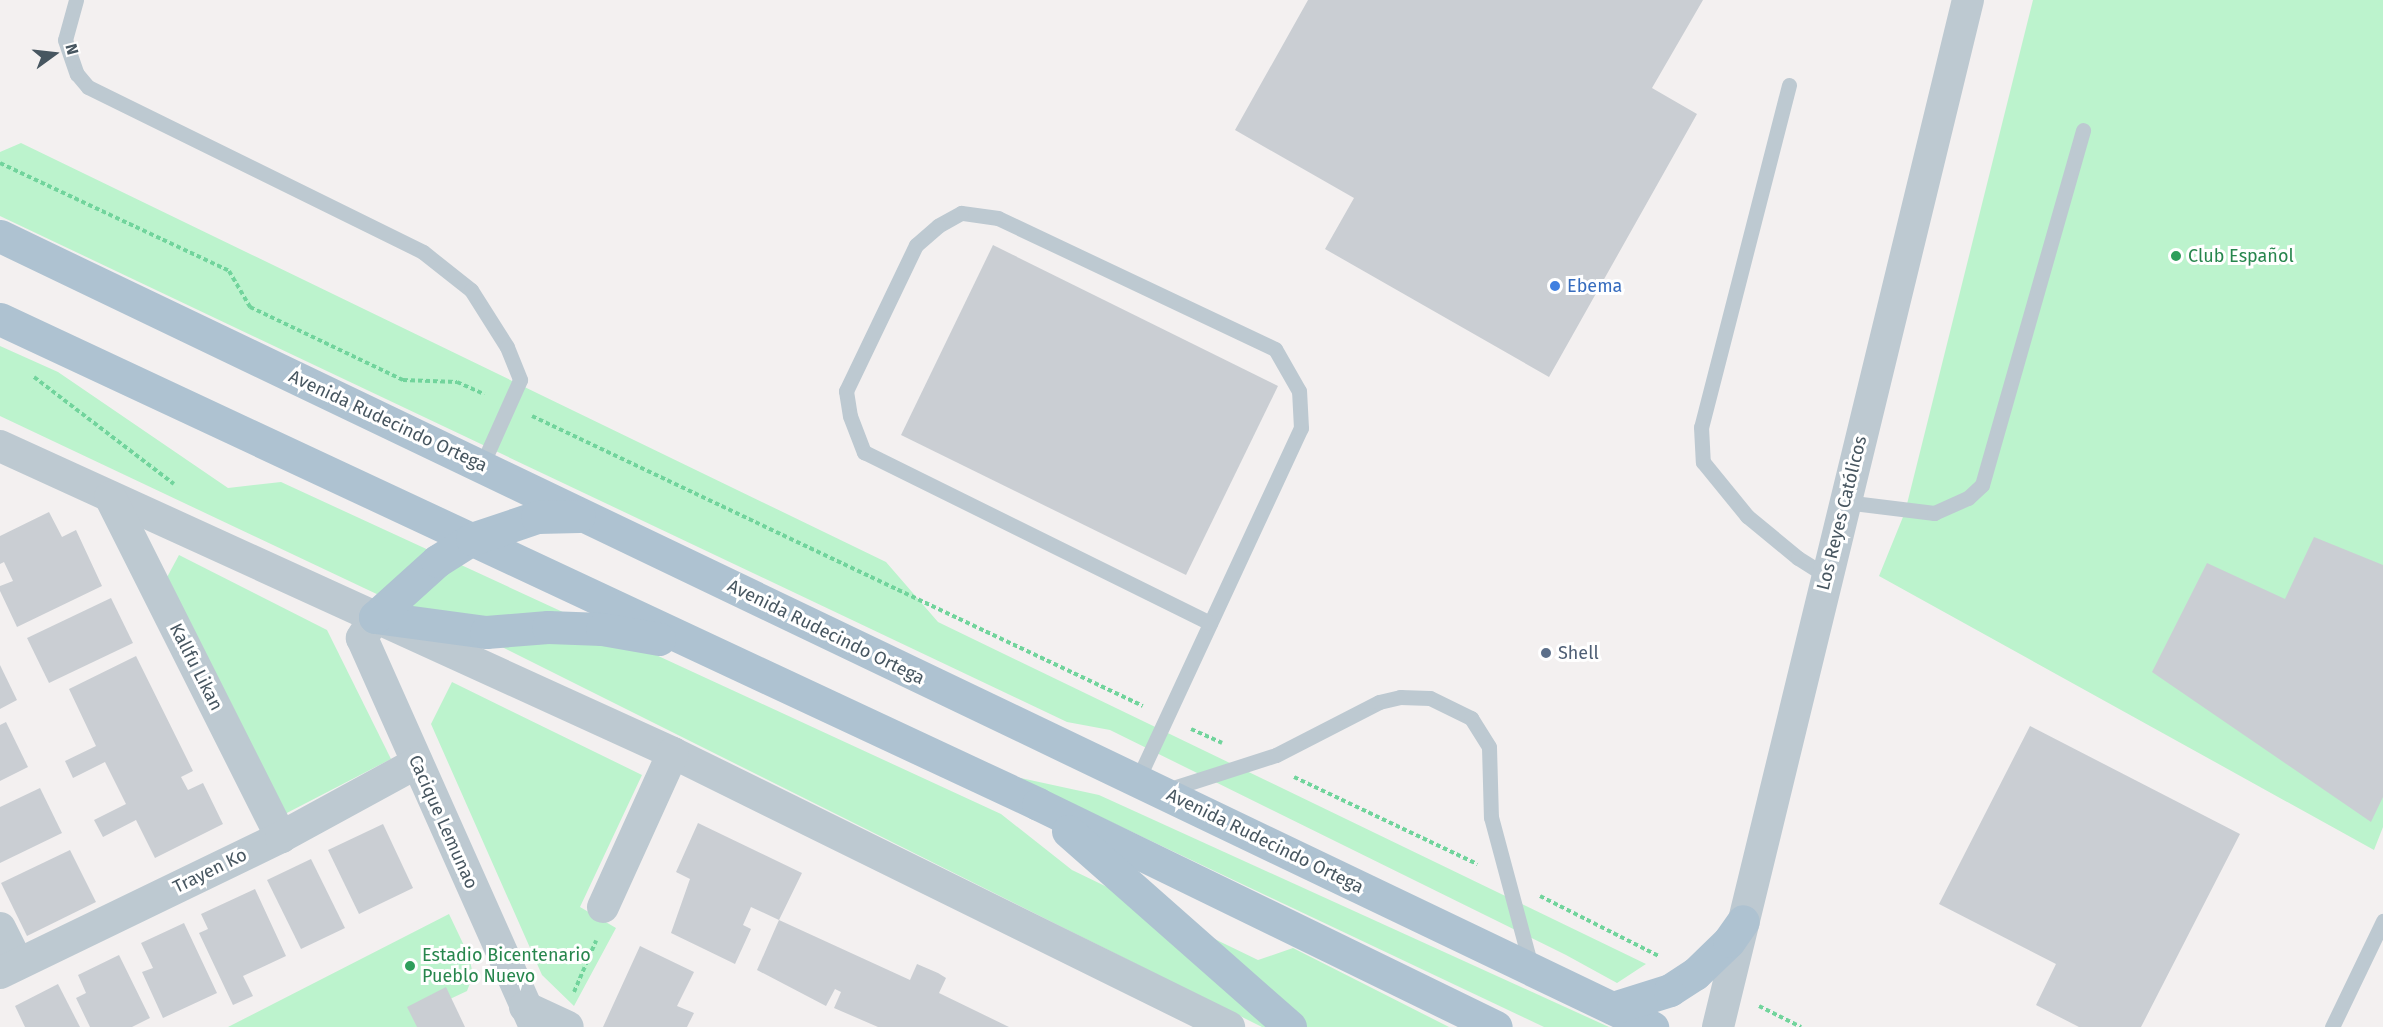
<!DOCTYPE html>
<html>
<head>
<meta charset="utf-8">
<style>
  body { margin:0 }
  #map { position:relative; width:2383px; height:1027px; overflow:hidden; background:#f3f0f0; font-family:"Fira Sans",sans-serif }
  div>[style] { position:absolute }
  .green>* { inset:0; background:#bcf3cd }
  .building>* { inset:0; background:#caced3 }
  .path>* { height:4px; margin-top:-2px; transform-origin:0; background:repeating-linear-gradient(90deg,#71d49c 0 4.5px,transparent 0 7.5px) }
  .lane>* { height:15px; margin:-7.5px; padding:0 7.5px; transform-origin:7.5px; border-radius:7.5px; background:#bdc9d1 }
  .street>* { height:32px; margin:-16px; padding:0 16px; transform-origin:16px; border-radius:16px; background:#bdc9d1 }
  .primary>* { height:33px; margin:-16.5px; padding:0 16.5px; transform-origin:16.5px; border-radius:16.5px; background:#aec2d1 }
  .dots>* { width:16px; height:16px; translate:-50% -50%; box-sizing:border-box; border:3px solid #fff; border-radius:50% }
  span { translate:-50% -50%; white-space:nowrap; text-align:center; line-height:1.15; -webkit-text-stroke:6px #fff; paint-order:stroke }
  .leisure-label { font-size:18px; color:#27864d }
  .left { translate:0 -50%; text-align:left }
  .shop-label { font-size:18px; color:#366cbe }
  .street-label { font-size:18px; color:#475660 }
  .service-label { font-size:18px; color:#4e5e75 }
  .north { position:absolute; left:24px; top:24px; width:60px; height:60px; -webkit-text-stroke:4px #fff; paint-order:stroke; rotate:75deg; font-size:16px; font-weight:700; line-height:24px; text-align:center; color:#475660 }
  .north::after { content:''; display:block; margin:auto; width:21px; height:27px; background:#475660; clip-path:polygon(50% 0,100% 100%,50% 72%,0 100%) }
</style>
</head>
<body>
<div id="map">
  <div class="green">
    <i style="clip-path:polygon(2033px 0,2383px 0,2383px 827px,2374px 850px,1879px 576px,1905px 512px)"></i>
    <i style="clip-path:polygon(21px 143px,886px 562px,938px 622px,1646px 964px,1617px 983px,1566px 955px,1110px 730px,1067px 722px,0 216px,0 152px)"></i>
    <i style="clip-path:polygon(0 346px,58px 372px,228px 488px,281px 482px,1001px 814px,1072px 870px,1258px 960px,1293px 948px,1449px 1027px,1262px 1027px,470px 631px,383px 597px,0 416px)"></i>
    <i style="clip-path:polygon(179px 555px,327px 630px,391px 759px,283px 815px,165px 581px)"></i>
    <i style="clip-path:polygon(452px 682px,642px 775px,580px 907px,616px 928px,574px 1006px,542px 975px,431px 724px)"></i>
    <i style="clip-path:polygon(1016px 777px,1099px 795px,1609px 1027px,1544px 1027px)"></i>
    <i style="clip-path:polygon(449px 914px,469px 956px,473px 975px,467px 991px,450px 999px,464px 1027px,228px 1027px)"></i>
  </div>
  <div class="building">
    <i style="clip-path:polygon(1308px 0,1703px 0,1652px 88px,1697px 114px,1549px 377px,1325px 249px,1354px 198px,1235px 130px)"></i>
    <i style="clip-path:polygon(993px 245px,1278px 386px,1186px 575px,901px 435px)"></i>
    <i style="clip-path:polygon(49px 512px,62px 537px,76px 530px,102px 586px,17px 627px,0 591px,0 586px,13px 581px,4px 562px,0 564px,0 536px)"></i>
    <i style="clip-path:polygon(2314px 537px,2383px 565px,2383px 797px,2371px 822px,2152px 672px,2207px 563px,2285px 599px)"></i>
    <i style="clip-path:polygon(111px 598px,133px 643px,49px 683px,27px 638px)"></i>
    <i style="clip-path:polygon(136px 656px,193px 771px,181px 777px,188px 790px,203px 783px,223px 824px,155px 858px,136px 820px,103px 837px,94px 820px,126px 804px,105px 762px,73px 778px,65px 761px,96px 746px,69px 689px)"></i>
    <i style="clip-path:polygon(0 665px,17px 700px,0 709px)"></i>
    <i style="clip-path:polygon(6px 722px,28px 767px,0 781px,0 725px)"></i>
    <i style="clip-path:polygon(2030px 726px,2240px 834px,2141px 1027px,2079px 1027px,2036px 1005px,2056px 964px,1939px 904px)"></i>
    <i style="clip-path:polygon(40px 788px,62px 833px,0 863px,0 807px)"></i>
    <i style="clip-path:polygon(698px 823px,802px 873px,779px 920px,751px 907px,743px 925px,751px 929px,735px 964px,671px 933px,690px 879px,676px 872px)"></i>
    <i style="clip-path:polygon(383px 824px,413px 888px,359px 914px,328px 850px)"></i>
    <i style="clip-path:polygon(70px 850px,96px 902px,27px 936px,1px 883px)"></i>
    <i style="clip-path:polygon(311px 859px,345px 928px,301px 949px,267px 880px)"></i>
    <i style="clip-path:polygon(255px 889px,286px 956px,243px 976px,253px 996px,233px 1005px,199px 933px,208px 929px,201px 914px)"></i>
    <i style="clip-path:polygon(779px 920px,910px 980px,917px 964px,938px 973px,946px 978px,939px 993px,1009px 1027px,878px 1027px,834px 1008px,841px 992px,835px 989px,826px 1006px,757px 970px)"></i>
    <i style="clip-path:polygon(184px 923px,217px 993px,163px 1018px,142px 972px,153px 968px,141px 943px)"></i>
    <i style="clip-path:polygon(640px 946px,694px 972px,677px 1006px,694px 1013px,687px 1027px,603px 1027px)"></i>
    <i style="clip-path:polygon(119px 955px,150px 1018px,132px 1027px,90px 1027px,76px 998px,86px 993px,78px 975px)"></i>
    <i style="clip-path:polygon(58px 984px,80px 1027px,25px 1027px,15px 1006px)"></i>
    <i style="clip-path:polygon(446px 987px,465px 1027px,417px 1027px,407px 1007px)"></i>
  </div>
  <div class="path">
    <i style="left:0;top:163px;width:253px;rotate:25.2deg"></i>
    <i style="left:229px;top:271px;width:42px;rotate:59.7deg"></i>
    <i style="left:250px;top:307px;width:170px;rotate:25.5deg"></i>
    <i style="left:403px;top:380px;width:54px;rotate:2.1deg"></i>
    <i style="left:457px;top:382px;width:30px;rotate:24deg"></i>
    <i style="left:34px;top:377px;width:176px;rotate:37.4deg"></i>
    <i style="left:532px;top:416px;width:676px;rotate:25.39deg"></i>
    <i style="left:1191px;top:729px;width:34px;rotate:24deg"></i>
    <i style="left:1294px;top:777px;width:203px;rotate:25.4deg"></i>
    <i style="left:1540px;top:896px;width:133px;rotate:26.8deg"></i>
    <i style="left:574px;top:992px;width:56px;rotate:-66.7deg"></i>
    <i style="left:1759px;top:1006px;width:47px;rotate:26.6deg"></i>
  </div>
  <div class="lane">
    <i style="left:76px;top:0;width:41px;rotate:105.4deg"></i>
    <i style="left:65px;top:40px;width:36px;rotate:71deg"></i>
    <i style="left:77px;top:74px;width:17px;rotate:50deg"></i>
    <i style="left:88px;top:87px;width:373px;rotate:26.2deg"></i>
    <i style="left:423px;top:252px;width:61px;rotate:38.4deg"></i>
    <i style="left:471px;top:290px;width:67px;rotate:57.7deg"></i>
    <i style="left:507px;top:347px;width:35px;rotate:68deg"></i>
    <i style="left:520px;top:380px;width:93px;rotate:114.1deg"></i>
    <i style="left:1789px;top:85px;width:353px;rotate:104.4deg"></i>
    <i style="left:1701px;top:427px;width:35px;rotate:87deg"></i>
    <i style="left:1703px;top:462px;width:70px;rotate:50.8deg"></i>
    <i style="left:1747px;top:516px;width:66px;rotate:39.5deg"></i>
    <i style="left:1798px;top:558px;width:34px;rotate:32deg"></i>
    <i style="left:1845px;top:502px;width:90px;rotate:7deg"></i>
    <i style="left:1934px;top:513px;width:37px;rotate:-24deg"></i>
    <i style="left:1968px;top:498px;width:19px;rotate:-43deg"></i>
    <i style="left:1982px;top:485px;width:369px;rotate:-74.1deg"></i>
    <i style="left:1137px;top:781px;width:389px;rotate:-65.1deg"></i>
    <i style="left:1301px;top:428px;width:37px;rotate:-93deg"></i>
    <i style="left:1299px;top:391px;width:48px;rotate:-119.7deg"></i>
    <i style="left:1275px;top:349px;width:306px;rotate:-154.7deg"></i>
    <i style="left:998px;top:218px;width:37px;rotate:-172deg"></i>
    <i style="left:961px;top:213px;width:26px;rotate:151deg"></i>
    <i style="left:938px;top:226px;width:29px;rotate:139deg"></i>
    <i style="left:916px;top:245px;width:162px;rotate:115.6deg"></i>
    <i style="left:846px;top:391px;width:25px;rotate:81deg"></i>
    <i style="left:850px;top:416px;width:39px;rotate:69deg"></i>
    <i style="left:864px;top:452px;width:386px;rotate:26.3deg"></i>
    <i style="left:1167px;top:790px;width:114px;rotate:-17.8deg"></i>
    <i style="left:1276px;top:755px;width:116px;rotate:-27.2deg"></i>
    <i style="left:1379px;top:702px;width:22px;rotate:-13deg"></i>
    <i style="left:1400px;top:697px;width:30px;rotate:2deg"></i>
    <i style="left:1430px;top:698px;width:46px;rotate:26deg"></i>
    <i style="left:1471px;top:718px;width:34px;rotate:58deg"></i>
    <i style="left:1489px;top:747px;width:70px;rotate:88.4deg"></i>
    <i style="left:1491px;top:817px;width:154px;rotate:75deg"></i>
    <i style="left:2332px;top:1027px;width:118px;rotate:-64.3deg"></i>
  </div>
  <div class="street">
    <i style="left:0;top:446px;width:740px;rotate:24.52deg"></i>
    <i style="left:673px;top:753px;width:620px;rotate:26.23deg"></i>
    <i style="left:110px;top:497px;width:381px;rotate:63.3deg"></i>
    <i style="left:375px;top:617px;width:25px;rotate:122deg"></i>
    <i style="left:362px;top:638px;width:426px;rotate:66deg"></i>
    <i style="left:603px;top:907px;width:169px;rotate:-65.6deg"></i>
    <i style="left:0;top:928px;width:40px;rotate:63.4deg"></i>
    <i style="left:0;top:973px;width:312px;rotate:-25.8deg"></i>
    <i style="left:281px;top:837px;width:155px;rotate:-28.6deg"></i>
    <i style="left:525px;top:1007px;width:47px;rotate:24.9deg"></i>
    <i style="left:1718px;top:1027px;width:1057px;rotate:-76.32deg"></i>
  </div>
  <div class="primary">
    <i style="left:0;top:236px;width:1832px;rotate:25.59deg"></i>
    <i style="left:0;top:319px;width:1146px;rotate:25.04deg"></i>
    <i style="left:1038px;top:804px;width:509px;rotate:25.96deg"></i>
    <i style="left:375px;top:617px;width:112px;rotate:7.7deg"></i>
    <i style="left:486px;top:632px;width:62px;rotate:-4.6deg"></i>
    <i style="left:548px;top:627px;width:54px;rotate:2.1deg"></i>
    <i style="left:602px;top:629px;width:58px;rotate:10deg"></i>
    <i style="left:375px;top:617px;width:84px;rotate:-42.1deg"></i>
    <i style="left:437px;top:561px;width:41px;rotate:-32.2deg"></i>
    <i style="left:472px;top:539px;width:69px;rotate:-18.7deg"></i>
    <i style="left:537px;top:517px;width:42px;rotate:-1.4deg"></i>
    <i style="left:1068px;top:831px;width:296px;rotate:41.4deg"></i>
    <i style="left:1613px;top:1008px;width:60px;rotate:-17.5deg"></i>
    <i style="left:1670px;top:990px;width:30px;rotate:-33deg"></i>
    <i style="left:1695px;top:974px;width:47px;rotate:-44.1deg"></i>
    <i style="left:1729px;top:941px;width:24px;rotate:-55deg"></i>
  </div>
  <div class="dots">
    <i style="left:2176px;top:256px;background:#2e9e5b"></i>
    <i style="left:1555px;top:286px;background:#3f7fe0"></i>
    <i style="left:1546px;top:653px;background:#5c6f8a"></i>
    <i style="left:410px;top:966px;background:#2e9e5b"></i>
  </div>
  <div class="leisure-label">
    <span class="left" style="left:2188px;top:256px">Club Español</span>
    <span class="left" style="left:422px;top:966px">Estadio Bicentenario<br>Pueblo Nuevo</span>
  </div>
  <div class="shop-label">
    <span class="left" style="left:1567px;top:286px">Ebema</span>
  </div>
  <div class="street-label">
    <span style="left:388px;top:421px;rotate:25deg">Avenida Rudecindo Ortega</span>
    <span style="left:1842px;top:513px;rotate:-76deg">Los Reyes Católicos</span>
    <span style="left:826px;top:632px;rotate:26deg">Avenida Rudecindo Ortega</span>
    <span style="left:196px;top:667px;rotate:63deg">Kallfu Likan</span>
    <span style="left:443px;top:822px;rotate:66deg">Cacique Lemunao</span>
    <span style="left:1265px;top:841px;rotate:26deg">Avenida Rudecindo Ortega</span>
    <span style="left:210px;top:871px;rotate:-26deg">Trayen Ko</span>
  </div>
  <div class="service-label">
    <span class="left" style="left:1558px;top:653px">Shell</span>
  </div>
  <div class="north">N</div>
</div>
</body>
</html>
